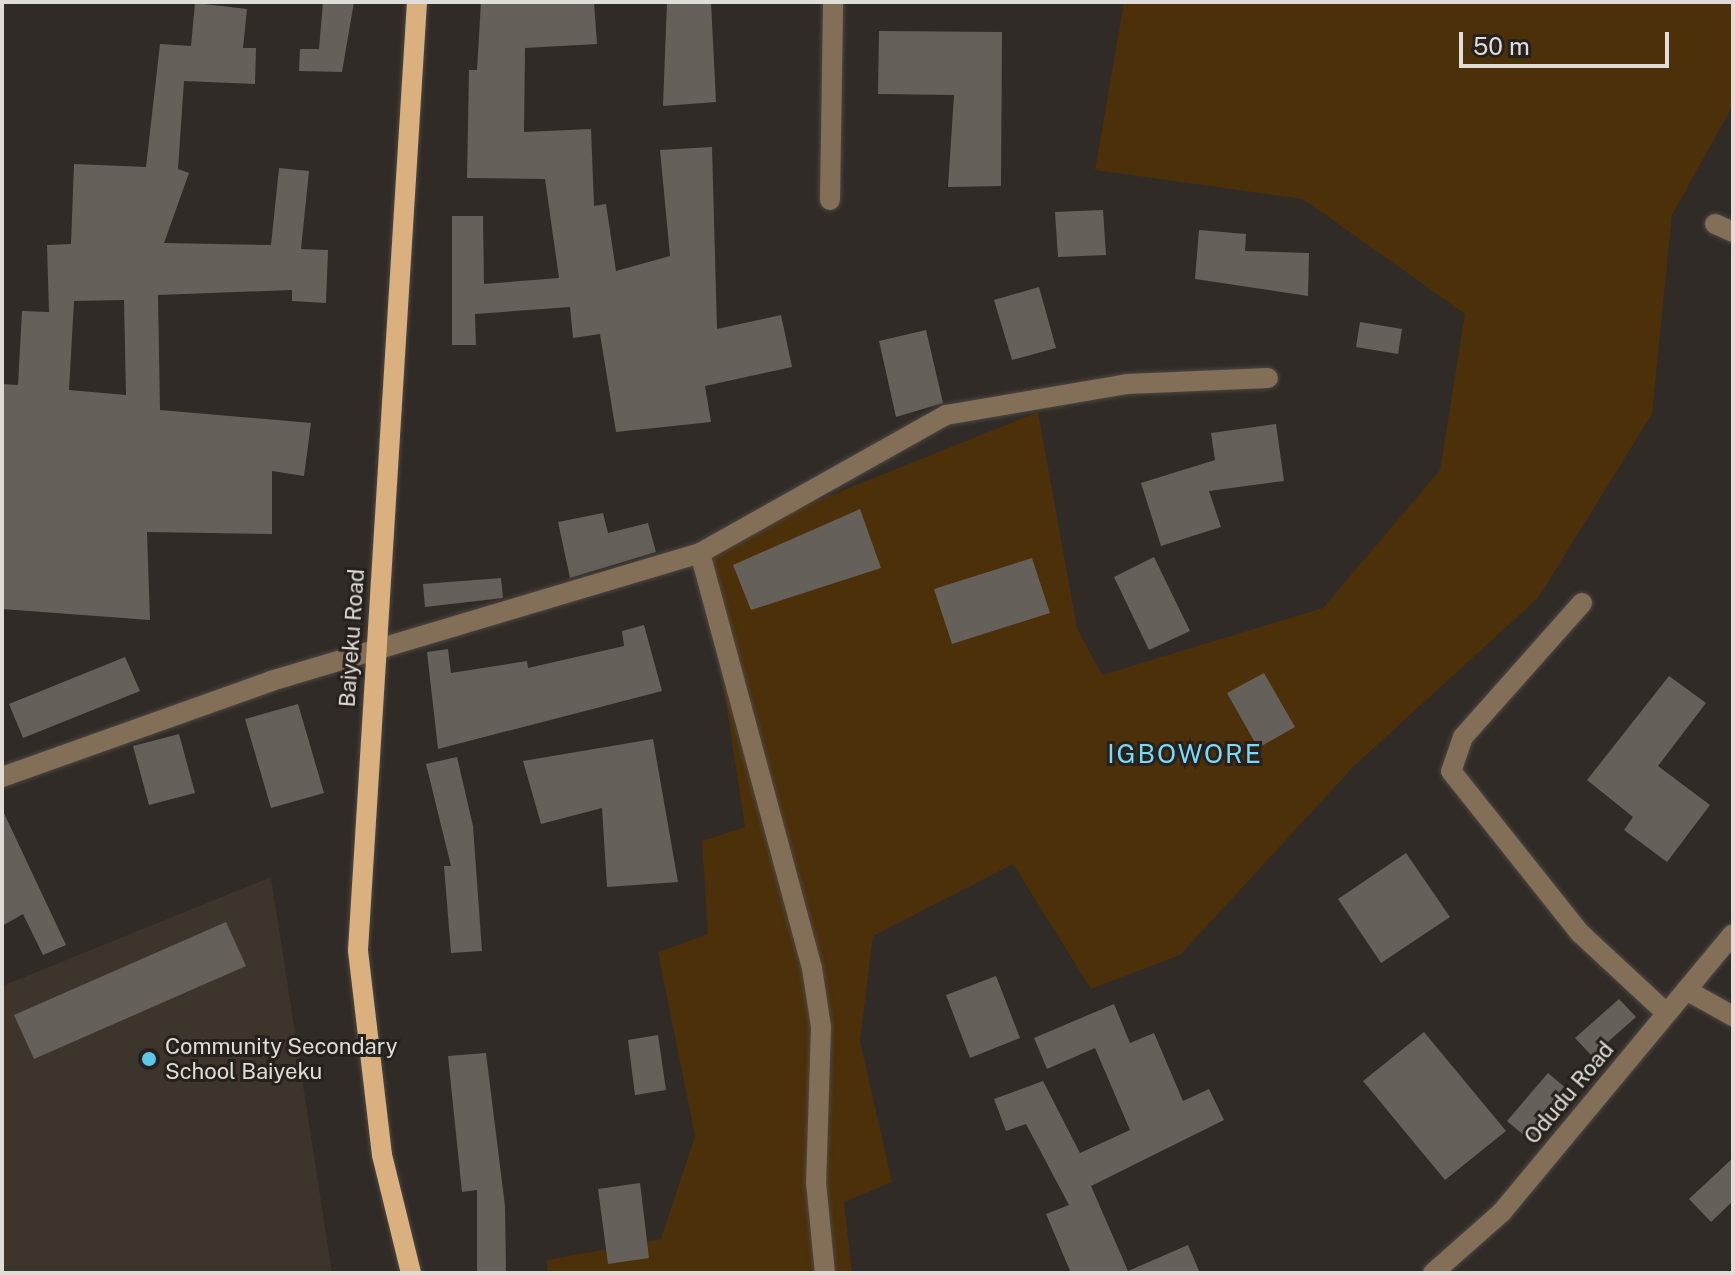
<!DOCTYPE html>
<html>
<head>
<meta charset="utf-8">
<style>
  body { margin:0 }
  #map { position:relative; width:1735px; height:1275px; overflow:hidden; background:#302b26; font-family:"Public Sans",sans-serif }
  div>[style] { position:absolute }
  .built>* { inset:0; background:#3d342b }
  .green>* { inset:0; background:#4b3009 }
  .building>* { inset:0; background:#65605a }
  .roads { filter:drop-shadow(0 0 2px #4c4743) drop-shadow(0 0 2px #4c4743) }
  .minor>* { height:20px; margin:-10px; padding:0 10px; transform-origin:10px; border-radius:10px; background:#836e57 }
  .major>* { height:20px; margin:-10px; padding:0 10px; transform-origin:10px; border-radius:10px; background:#dab07f }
  .dots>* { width:22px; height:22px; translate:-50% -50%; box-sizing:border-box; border:4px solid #26211c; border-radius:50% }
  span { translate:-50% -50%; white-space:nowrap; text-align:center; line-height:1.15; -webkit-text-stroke:6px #26211c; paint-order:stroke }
  .street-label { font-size:22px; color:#e0ddd9 }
  .poi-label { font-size:22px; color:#e0ddd9 }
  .left { translate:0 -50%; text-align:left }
  .quarter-label { font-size:26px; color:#7ad9f8; letter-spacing:2px }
  .frame { position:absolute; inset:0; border:4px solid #e0ddd9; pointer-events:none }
  .scale { position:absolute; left:1459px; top:32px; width:210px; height:36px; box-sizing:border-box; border:4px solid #e0ddd9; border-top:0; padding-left:10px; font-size:24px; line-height:28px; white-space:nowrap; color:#e0ddd9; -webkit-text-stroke:6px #26211c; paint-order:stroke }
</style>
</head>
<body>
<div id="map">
  <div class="built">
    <i style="clip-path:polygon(271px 877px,332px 1273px,2px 1273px,2px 986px)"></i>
  </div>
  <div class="green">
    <i style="clip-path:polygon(1124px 2px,1733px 2px,1733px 105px,1672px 215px,1652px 414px,1538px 598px,1355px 765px,1180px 955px,1091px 989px,1013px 864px,873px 936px,860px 1041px,892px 1182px,844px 1202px,852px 1273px,547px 1273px,547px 1260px,661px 1239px,695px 1136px,658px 952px,708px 934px,702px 841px,745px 827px,702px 547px,1038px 412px,1077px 628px,1102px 675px,1323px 608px,1440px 470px,1465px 314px,1303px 199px,1095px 170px)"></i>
  </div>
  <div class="building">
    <i style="clip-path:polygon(323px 2px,354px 2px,342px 72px,299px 71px,300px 49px,319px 49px)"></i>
    <i style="clip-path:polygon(481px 2px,594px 2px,597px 44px,525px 48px,524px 132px,591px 129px,594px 206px,606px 204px,616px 271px,670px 256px,660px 150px,712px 147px,717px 329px,781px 315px,792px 367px,705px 386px,711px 422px,616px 432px,600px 334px,573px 338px,570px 307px,475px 314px,476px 345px,452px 345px,452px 216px,483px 216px,484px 284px,559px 278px,545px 179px,467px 178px,469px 70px,477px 70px)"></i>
    <i style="clip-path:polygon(667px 2px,711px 2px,716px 102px,663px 106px)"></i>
    <i style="clip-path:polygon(evenodd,195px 3px,247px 9px,243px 48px,256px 48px,255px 84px,184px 81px,178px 169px,189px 173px,164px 243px,271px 245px,279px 168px,309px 171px,301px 249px,328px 250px,326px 303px,292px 301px,292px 290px,158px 295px,160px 410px,311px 423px,304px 476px,272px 471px,272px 534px,147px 532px,150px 620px,2px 609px,2px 384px,18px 385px,22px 311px,49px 312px,47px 245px,71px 244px,74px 164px,146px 167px,160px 44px,191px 46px,195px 3px,124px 300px,126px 395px,69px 390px,74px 301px,124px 300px)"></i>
    <i style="clip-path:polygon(879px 31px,1002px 32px,1001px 186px,948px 187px,954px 95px,878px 94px)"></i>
    <i style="clip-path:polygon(1103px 210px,1106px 255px,1058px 257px,1055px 212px)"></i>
    <i style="clip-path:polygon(1199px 230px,1246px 234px,1245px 251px,1309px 253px,1308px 296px,1195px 279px)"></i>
    <i style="clip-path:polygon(1039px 287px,1056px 348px,1012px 360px,994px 300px)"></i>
    <i style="clip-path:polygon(1360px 322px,1402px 329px,1398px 354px,1356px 347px)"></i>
    <i style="clip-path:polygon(926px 330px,943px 403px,896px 417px,879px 341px)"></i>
    <i style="clip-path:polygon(1276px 424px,1284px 481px,1209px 491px,1221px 527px,1161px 546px,1141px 483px,1215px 460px,1211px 433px)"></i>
    <i style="clip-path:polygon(860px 509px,881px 568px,751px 610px,733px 565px)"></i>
    <i style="clip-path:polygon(603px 513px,608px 533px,648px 523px,656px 552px,570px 578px,558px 522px)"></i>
    <i style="clip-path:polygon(1154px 557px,1190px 631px,1149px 650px,1114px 577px)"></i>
    <i style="clip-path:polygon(1032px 558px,1050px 613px,952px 644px,934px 589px)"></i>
    <i style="clip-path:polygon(501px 578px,503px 598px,425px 607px,423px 584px)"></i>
    <i style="clip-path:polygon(644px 625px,662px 691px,438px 749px,427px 652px,448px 649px,451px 673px,527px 661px,528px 668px,624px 646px,622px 631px)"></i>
    <i style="clip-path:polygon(125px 657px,140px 691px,23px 738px,9px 704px)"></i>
    <i style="clip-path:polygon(1264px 673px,1295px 727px,1258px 748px,1227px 693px)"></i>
    <i style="clip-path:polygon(1669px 676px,1706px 703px,1658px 766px,1710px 805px,1667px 862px,1624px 830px,1633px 817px,1587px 780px)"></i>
    <i style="clip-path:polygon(298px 704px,324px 793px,271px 808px,245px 719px)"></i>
    <i style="clip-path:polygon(179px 734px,195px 793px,149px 805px,133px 746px)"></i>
    <i style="clip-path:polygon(653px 739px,678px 882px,607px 887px,602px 808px,541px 824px,523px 761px)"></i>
    <i style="clip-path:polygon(457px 757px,473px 826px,482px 951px,451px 953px,444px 866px,451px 866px,426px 764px)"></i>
    <i style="clip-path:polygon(2px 809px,66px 945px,43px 955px,23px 914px,2px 926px)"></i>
    <i style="clip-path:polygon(1406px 853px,1450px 917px,1381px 963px,1338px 899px)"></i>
    <i style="clip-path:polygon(226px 922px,246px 966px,34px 1059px,14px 1015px)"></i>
    <i style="clip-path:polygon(996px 976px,1020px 1038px,970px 1058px,946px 995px)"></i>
    <i style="clip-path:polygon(1619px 999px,1636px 1017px,1592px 1056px,1575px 1038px)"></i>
    <i style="clip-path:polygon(1114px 1004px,1130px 1043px,1154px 1033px,1183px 1101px,1209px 1089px,1224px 1120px,1091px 1186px,1128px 1271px,1188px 1245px,1200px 1273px,1071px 1273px,1046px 1214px,1069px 1205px,1026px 1124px,1006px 1131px,994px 1099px,1043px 1081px,1080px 1153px,1130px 1130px,1095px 1048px,1047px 1069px,1034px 1038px)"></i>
    <i style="clip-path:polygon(1424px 1032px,1506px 1131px,1445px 1180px,1363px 1081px)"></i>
    <i style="clip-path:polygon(658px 1035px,666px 1090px,635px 1095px,628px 1040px)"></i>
    <i style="clip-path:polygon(486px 1053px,505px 1206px,506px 1273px,477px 1273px,477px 1190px,462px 1192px,448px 1056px)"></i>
    <i style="clip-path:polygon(1548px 1073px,1574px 1095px,1533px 1143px,1507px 1121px)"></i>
    <i style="clip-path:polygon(1733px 1158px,1733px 1201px,1711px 1222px,1689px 1199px)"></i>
    <i style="clip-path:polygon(640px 1183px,649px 1258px,608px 1264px,598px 1189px)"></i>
  </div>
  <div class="roads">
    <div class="minor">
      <i style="left:830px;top:200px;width:198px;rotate:-89.1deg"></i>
      <i style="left:1715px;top:224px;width:20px;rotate:24deg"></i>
      <i style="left:700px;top:553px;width:430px;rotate:74.9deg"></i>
      <i style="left:812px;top:968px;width:60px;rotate:81.3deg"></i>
      <i style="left:821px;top:1027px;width:155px;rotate:91.8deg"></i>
      <i style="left:816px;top:1182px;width:91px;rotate:84.4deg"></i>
      <i style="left:1582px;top:603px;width:179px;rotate:131.6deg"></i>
      <i style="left:1463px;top:737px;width:36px;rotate:109deg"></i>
      <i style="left:1451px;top:771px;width:207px;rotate:51.5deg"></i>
      <i style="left:1580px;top:933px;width:117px;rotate:42.9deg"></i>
      <i style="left:2px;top:777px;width:286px;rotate:-19.6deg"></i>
      <i style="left:271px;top:681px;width:448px;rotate:-16.6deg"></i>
      <i style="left:700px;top:553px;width:282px;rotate:-29.3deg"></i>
      <i style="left:946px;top:415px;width:184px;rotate:-9.7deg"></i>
      <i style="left:1127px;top:384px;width:141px;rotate:-2.4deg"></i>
      <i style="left:1686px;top:990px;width:54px;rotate:29deg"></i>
      <i style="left:1433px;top:1273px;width:92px;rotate:-41.5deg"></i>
      <i style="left:1502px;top:1212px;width:361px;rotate:-50.3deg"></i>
    </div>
    <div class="major">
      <i style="left:411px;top:1273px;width:122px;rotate:-103.8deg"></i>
      <i style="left:382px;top:1155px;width:206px;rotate:-96.7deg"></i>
      <i style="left:358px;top:950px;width:950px;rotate:-86.44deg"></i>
    </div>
  </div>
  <div class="dots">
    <i style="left:149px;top:1059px;background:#5cc7e8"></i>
  </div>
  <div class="street-label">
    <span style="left:352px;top:638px;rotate:-86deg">Baiyeku Road</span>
    <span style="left:1569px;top:1093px;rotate:-50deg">Odudu Road</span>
  </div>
  <div class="poi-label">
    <span class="left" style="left:165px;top:1059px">Community Secondary<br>School Baiyeku</span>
  </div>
  <div class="quarter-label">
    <span style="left:1185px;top:754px">IGBOWORE</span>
  </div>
  <div class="frame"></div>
  <div class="scale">50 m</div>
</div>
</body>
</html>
